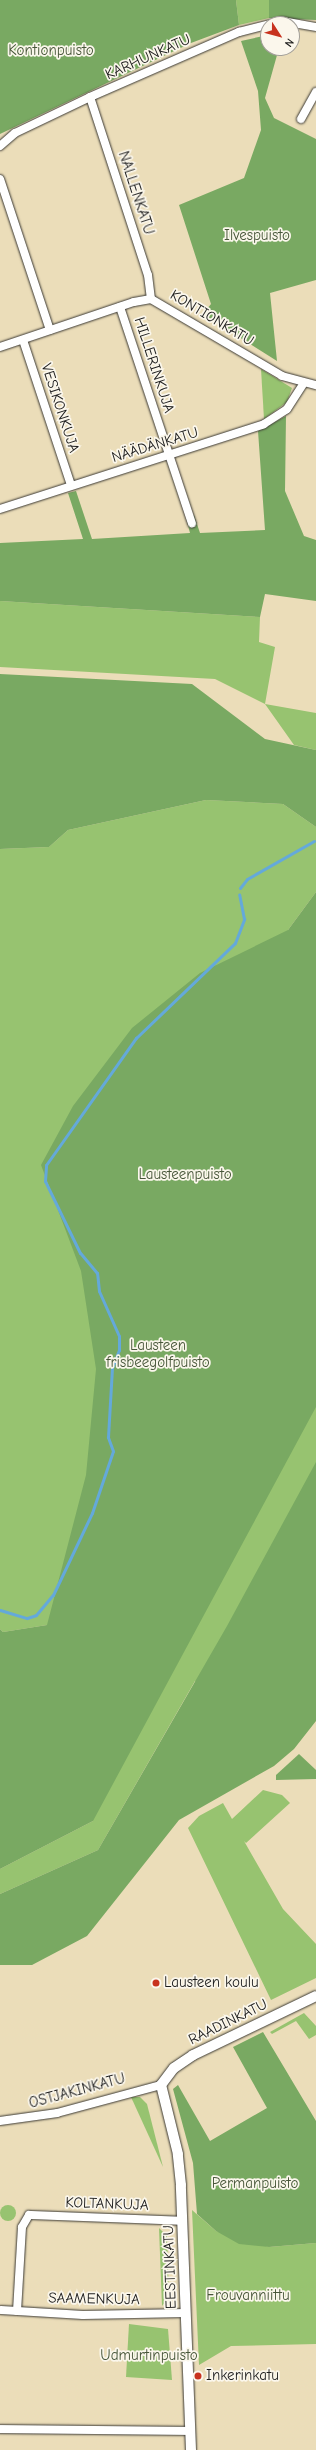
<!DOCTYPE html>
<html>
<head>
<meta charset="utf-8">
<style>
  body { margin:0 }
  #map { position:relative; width:316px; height:2450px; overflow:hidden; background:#ebddb9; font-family:"Comic Neue",sans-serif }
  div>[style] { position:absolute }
  .green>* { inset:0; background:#97c370 }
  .round { border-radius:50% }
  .forest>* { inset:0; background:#79a962 }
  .stream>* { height:3px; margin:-1.5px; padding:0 1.5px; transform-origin:1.5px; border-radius:1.5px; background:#64a9da }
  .roads { filter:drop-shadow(0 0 1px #3b3934) drop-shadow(0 0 1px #3b3934) }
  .minor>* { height:8px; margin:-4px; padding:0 4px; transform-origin:4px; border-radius:4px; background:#fff }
  .tertiary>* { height:10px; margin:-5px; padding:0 5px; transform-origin:5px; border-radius:5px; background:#fff }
  .dots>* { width:11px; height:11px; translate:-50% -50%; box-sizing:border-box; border:2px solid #fbf7ec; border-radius:50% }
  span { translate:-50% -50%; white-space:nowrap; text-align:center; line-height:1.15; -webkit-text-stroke:3.5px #fbf7ec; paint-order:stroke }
  .park-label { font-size:15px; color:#475639 }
  .street-label { font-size:15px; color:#1c1c1c }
  .poi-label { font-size:15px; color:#1c1c1c }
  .left { translate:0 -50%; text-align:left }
  .north { position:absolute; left:260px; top:16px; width:40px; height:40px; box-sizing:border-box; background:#fbf7ec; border:1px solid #a29f99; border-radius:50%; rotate:126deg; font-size:11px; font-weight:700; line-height:16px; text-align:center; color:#1c1c1c }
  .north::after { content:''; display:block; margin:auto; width:14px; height:18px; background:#c8321e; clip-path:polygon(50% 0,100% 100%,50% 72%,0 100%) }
</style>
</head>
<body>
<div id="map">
  <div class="green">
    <i style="clip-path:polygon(236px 0,269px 0,269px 18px,239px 25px)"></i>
    <i style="clip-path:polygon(261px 369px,292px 388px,287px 402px,264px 419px)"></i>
    <i style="clip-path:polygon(0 601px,260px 617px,259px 642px,275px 647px,265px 704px,316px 713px,316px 750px,294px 745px,265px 704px,215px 679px,0 667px)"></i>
    <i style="clip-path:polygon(206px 800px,283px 804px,316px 827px,316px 892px,288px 930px,316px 1174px,316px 1533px,235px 1696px,195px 1681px,98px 1850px,0 1894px,0 1869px,93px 1821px,47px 1625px,3px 1632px,0 1629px,0 849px,49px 847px,68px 830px)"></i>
    <i style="clip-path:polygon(263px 1790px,282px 1795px,290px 1803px,246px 1843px,244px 1841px,283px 1909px,316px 1944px,316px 1978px,271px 2000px,188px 1828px,199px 1816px,223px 1803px,232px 1819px)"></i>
    <i style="clip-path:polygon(304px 2013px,316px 2026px,316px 2035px,309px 2039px,296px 2021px,272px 2034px,270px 2032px)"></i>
    <i style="clip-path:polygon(131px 2097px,140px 2097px,147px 2104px,163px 2167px)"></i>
    <i class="round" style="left:0;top:2205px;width:16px;height:16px"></i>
    <i style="clip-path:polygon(192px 2210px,216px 2231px,269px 2247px,316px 2243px,316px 2344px,231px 2346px,199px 2365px)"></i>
    <i style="clip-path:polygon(159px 2228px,167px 2236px,169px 2297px,162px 2306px)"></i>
    <i style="clip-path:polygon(129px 2324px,168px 2329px,172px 2380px,126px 2377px)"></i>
  </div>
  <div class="forest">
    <i style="clip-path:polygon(0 0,236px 0,239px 25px,191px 43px,0 134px)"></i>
    <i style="clip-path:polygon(269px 0,316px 0,316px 20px,269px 18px)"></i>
    <i style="clip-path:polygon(268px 35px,268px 48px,279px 48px,265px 98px,274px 118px,316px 139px,316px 280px,270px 293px,277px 361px,203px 314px,211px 304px,179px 205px,244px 178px,261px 130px,258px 91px,241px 41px)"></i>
    <i style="clip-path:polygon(286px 416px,285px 491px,304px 536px,316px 540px,316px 601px,265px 594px,260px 617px,0 601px,0 543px,83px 539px,68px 493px,76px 491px,92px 539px,190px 533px,186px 518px,194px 515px,200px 533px,265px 530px,258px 431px)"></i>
    <i style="clip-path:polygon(0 674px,192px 684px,265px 739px,316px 750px,316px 827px,283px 804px,206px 800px,68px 830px,49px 847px,0 849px)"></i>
    <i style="clip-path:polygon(316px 892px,316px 1407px,93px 1821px,0 1869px,0 1629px,3px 1632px,47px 1625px,86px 1475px,96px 1369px,81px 1271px,41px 1165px,73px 1106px,132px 1028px,200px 973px,288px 930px)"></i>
    <i style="clip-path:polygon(316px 1462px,316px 1721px,294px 1749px,274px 1766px,179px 1820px,87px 1936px,32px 1965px,0 1965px,0 1894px,98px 1850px,227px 1626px)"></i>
    <i style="clip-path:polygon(299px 1754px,316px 1770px,316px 1779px,276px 1780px,276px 1775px)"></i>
    <i style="clip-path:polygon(263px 2032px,316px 2121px,316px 2243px,269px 2247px,239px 2244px,216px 2231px,197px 2214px,193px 2163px,173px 2089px,178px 2085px,210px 2141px,267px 2108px,233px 2047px)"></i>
  </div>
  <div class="stream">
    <i style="left:240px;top:888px;width:11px;rotate:-52deg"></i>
    <i style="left:247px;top:879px;width:77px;rotate:-29.6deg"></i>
    <i style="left:0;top:1610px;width:28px;rotate:17deg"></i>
    <i style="left:27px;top:1618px;width:9px;rotate:-18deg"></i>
    <i style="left:36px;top:1615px;width:26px;rotate:-50deg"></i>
    <i style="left:53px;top:1595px;width:91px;rotate:-64.6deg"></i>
    <i style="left:92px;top:1513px;width:65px;rotate:-71.3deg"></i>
    <i style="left:113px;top:1451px;width:15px;rotate:-110deg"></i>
    <i style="left:108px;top:1437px;width:69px;rotate:-86.7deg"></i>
    <i style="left:112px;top:1368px;width:19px;rotate:-69deg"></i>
    <i style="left:119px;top:1350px;width:14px;rotate:-90deg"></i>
    <i style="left:119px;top:1336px;width:49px;rotate:-114deg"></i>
    <i style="left:99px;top:1291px;width:18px;rotate:-96deg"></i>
    <i style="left:97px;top:1273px;width:26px;rotate:-130deg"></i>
    <i style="left:80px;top:1253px;width:80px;rotate:-115.9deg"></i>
    <i style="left:45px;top:1181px;width:16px;rotate:-86deg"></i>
    <i style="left:46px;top:1165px;width:156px;rotate:-54.7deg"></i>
    <i style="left:136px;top:1038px;width:137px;rotate:-43.8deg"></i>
    <i style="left:235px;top:943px;width:26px;rotate:-69deg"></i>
    <i style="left:244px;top:919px;width:25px;rotate:-101deg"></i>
  </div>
  <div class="roads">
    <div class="minor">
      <i style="left:90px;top:97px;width:187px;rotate:72deg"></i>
      <i style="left:148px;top:275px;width:24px;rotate:83deg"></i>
      <i style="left:301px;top:119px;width:31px;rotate:-61deg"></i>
      <i style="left:0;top:146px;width:20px;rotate:-41deg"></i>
      <i style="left:15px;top:133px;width:83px;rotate:-25.6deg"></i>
      <i style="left:90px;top:97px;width:163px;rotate:-23.6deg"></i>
      <i style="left:239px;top:32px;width:44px;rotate:-14.3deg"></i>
      <i style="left:282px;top:21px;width:35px;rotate:10deg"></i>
      <i style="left:0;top:179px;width:159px;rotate:71.7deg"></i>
      <i style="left:120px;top:307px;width:228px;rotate:71.6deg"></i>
      <i style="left:23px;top:340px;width:153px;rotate:71.7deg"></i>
      <i style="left:0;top:347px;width:141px;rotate:-18.6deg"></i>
      <i style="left:134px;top:302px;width:17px;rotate:-10deg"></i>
      <i style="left:151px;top:299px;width:152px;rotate:30.4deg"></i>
      <i style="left:282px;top:376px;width:35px;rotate:15deg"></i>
      <i style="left:0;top:509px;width:277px;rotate:-17.8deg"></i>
      <i style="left:264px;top:424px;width:27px;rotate:-33deg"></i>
      <i style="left:287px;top:409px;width:30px;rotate:-57deg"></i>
      <i style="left:0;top:2121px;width:58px;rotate:-8deg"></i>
      <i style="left:57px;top:2113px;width:108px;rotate:-15.1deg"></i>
      <i style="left:1px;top:2310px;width:82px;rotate:3.5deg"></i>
      <i style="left:83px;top:2315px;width:103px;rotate:-1.1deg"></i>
      <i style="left:17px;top:2311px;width:84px;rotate:-86.6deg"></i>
      <i style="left:22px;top:2227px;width:14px;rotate:-60deg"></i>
      <i style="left:29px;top:2215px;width:154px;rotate:2.2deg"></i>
      <i style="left:0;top:2429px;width:190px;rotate:0.6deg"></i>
    </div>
    <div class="tertiary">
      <i style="left:191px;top:2450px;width:265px;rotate:-92.2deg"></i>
      <i style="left:181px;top:2185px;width:31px;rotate:-96deg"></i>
      <i style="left:178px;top:2154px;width:71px;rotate:-103.8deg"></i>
      <i style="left:161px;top:2085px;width:21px;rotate:-53deg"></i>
      <i style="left:174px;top:2068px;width:23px;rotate:-34deg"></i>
      <i style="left:193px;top:2055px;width:136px;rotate:-25.6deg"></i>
    </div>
  </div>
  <div class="dots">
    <i style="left:156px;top:1983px;background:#c8321e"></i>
    <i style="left:198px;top:2376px;background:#c8321e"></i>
  </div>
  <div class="park-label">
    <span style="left:51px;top:51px">Kontionpuisto</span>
    <span style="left:257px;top:236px">Ilvespuisto</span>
    <span style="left:185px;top:1175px">Lausteenpuisto</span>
    <span style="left:158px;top:1354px">Lausteen<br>frisbeegolfpuisto</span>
    <span style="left:255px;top:2184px">Permanpuisto</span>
    <span style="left:248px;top:2296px">Frouvanniittu</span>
    <span style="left:149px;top:2356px">Udmurtinpuisto</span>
  </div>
  <div class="street-label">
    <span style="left:148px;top:57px;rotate:-24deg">KARHUNKATU</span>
    <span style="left:136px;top:193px;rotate:72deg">NALLENKATU</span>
    <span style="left:212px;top:318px;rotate:31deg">KONTIONKATU</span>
    <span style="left:154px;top:365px;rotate:72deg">HILLERINKUJA</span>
    <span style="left:60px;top:408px;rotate:72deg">VESIKONKUJA</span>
    <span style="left:155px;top:445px;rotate:-17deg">NÄÄDÄNKATU</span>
    <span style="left:228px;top:2022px;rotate:-26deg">RAADINKATU</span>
    <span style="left:77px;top:2091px;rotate:-15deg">OSTJAKINKATU</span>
    <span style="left:107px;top:2204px;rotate:2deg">KOLTANKUJA</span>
    <span style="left:170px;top:2267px;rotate:-92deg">EESTINKATU</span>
    <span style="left:94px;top:2299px;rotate:1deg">SAAMENKUJA</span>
  </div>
  <div class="poi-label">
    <span class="left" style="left:164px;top:1983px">Lausteen koulu</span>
    <span class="left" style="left:206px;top:2376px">Inkerinkatu</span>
  </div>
  <div class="north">N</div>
</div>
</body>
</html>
